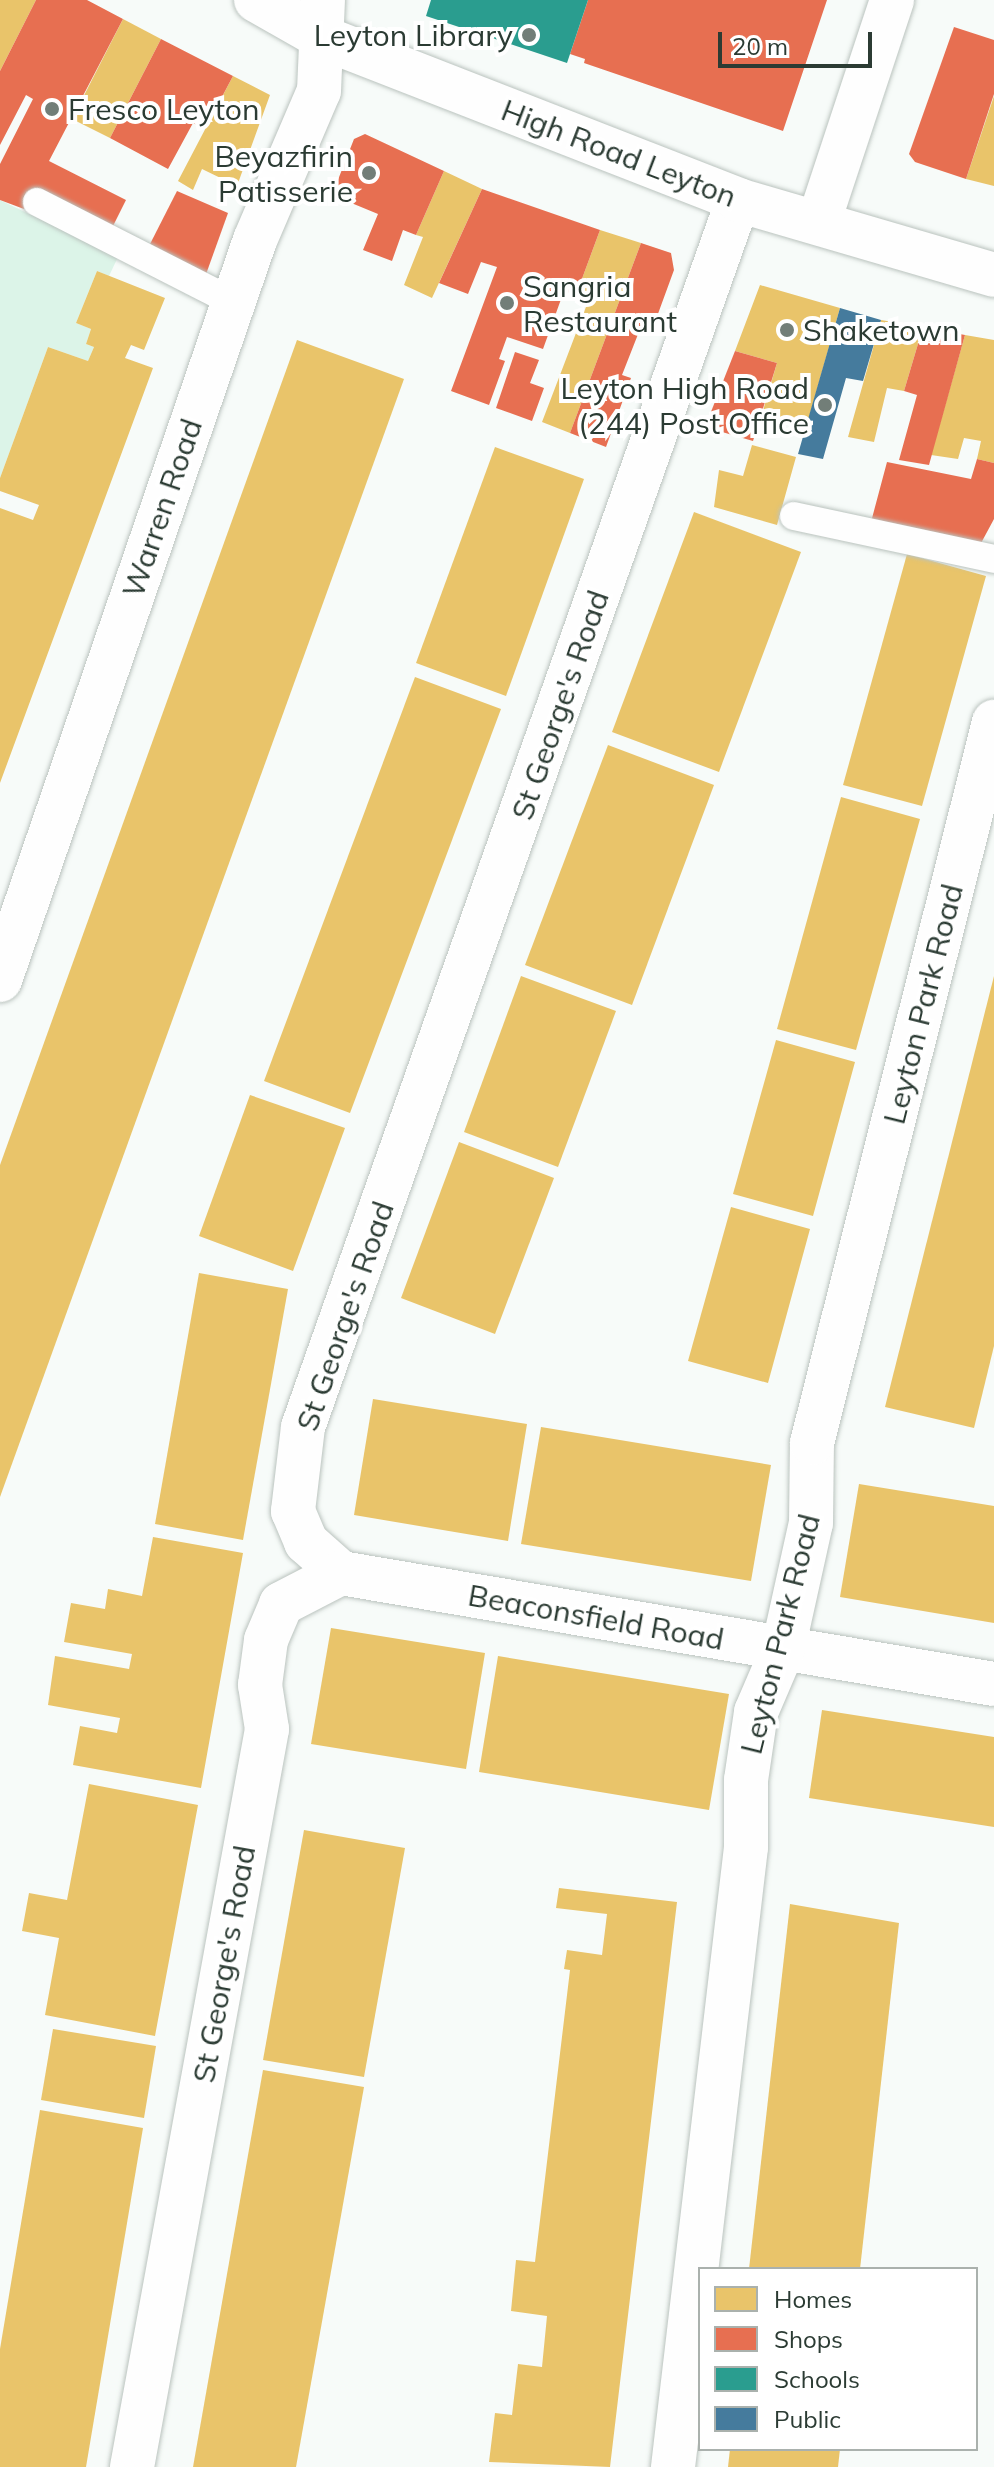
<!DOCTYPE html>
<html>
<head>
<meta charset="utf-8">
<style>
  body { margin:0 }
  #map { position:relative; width:994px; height:2467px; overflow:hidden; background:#f7fbf9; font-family:Mulish,sans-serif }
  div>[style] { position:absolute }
  .green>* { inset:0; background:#dcf4e8 }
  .homes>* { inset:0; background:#e9c46a }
  .shops>* { inset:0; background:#e76f51 }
  .schools>* { inset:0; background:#2a9d8f }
  .public>* { inset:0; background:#457b9d }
  .roads { filter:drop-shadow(0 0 2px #bac3be) drop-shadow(0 0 2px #bac3be) }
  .lane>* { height:28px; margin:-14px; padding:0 14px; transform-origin:14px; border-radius:14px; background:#fefefe }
  .street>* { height:44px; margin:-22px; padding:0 22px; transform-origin:22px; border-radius:22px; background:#fefefe }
  .primary>* { height:44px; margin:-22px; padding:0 22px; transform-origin:22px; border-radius:22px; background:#fefefe }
  .dots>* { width:22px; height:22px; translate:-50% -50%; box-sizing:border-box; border:4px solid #fff; border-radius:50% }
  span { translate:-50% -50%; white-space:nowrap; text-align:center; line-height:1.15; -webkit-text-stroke:8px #fff; paint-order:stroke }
  .poi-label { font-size:30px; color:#2b3b33 }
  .right { translate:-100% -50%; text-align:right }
  .left { translate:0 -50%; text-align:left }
  .street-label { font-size:30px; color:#2b3b33 }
  .legend { position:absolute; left:698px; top:2267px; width:280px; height:184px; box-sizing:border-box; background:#fff; border:2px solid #aab1ad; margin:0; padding:10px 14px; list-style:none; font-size:24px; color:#2b3b33 }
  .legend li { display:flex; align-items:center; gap:16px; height:40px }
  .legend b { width:40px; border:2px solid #aab1ad }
  .scale { position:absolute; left:718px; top:32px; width:154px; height:36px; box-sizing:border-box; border:4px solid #2b3b33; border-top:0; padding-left:10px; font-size:24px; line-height:28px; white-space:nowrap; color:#2b3b33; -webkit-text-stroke:6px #fff; paint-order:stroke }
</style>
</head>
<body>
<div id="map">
  <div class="green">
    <i style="clip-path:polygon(0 200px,118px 257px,109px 276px,97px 271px,76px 323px,91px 329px,86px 344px,94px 347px,88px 361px,48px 347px,0 478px)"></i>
  </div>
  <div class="homes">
    <i style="clip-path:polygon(0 0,36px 0,0 71px)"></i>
    <i style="clip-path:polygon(123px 19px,161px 39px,110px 138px,72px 119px)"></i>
    <i style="clip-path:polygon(233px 76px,270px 95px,237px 186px,202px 169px,193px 190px,178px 181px)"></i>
    <i style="clip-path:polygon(994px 96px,994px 186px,966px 179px)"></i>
    <i style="clip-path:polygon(444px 171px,482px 189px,432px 298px,404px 285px,423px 237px,416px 235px)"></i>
    <i style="clip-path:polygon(600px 230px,641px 243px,570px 433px,542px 422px,589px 299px,576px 295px)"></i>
    <i style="clip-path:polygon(97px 271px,165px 298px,144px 350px,131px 345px,125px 358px,153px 368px,0 783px,0 508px,33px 520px,39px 505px,0 491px,0 478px,48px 347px,88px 361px,94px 347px,86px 344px,91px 329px,76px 323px)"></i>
    <i style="clip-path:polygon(760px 285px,840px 308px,806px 428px,762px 414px,777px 363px,735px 351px)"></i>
    <i style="clip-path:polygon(881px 320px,923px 327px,904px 391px,887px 388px,874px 442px,848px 437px)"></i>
    <i style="clip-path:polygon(965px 335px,994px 340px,994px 463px,977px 459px,981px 441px,964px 438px,958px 459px,931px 455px)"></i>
    <i style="clip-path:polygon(297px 340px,404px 379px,0 1497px,0 1165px)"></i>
    <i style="clip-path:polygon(752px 445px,796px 457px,777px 525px,714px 507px,719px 470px,743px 476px)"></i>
    <i style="clip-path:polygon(495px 447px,584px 479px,506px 696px,416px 663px)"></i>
    <i style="clip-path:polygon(694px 512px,801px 552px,719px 772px,612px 732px)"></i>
    <i style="clip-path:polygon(907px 554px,986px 576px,922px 806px,843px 785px)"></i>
    <i style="clip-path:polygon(415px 677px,501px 709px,350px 1113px,264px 1081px)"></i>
    <i style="clip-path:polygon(608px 745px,714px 785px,632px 1005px,525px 965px)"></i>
    <i style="clip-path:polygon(841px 797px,920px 819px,856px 1050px,777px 1029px)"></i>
    <i style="clip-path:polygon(521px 976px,616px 1011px,558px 1167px,464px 1132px)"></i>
    <i style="clip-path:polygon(994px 976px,994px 1346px,974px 1428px,885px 1407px)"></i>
    <i style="clip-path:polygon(776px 1040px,855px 1062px,813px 1216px,733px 1194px)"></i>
    <i style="clip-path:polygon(250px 1095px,345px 1128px,293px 1271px,199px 1236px)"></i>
    <i style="clip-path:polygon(459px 1142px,554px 1178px,495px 1334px,401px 1298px)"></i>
    <i style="clip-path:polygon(731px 1207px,810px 1229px,768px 1383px,688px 1361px)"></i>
    <i style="clip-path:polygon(199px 1273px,288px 1289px,243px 1540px,155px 1524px)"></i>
    <i style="clip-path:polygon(373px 1399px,527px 1424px,508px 1541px,354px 1515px)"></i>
    <i style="clip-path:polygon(541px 1427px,771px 1465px,751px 1581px,521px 1544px)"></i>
    <i style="clip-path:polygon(859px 1484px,994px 1506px,994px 1623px,840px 1597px)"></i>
    <i style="clip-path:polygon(153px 1537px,243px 1553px,201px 1788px,73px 1765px,80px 1726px,117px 1733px,120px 1718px,48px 1705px,55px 1656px,129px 1669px,132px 1654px,64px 1642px,71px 1603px,105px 1609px,108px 1589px,142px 1596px)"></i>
    <i style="clip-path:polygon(331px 1628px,485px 1653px,466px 1769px,311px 1744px)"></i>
    <i style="clip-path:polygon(498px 1656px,729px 1694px,709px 1810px,479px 1772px)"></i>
    <i style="clip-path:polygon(822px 1710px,994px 1737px,994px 1827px,809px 1798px)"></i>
    <i style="clip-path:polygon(89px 1784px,198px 1805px,155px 2036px,45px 2015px,59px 1938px,22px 1931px,29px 1893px,67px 1900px)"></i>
    <i style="clip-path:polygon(304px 1830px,405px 1848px,364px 2077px,263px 2060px)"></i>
    <i style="clip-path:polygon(559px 1888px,677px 1902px,610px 2467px,489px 2462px,495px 2413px,512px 2415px,518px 2364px,542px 2367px,547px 2316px,511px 2311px,516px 2260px,535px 2262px,570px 1970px,564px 1969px,567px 1950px,602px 1955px,607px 1914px,556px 1908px)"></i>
    <i style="clip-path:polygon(790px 1904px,899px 1923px,860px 2269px,749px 2269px)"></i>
    <i style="clip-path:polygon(53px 2029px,156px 2046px,144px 2118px,41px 2100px)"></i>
    <i style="clip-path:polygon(263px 2070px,364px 2087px,296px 2467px,193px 2467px)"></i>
    <i style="clip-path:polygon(40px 2110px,143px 2128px,86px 2467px,0 2467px,0 2349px)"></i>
    <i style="clip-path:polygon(730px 2449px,840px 2449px,838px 2467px,728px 2467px)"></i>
  </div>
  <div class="shops">
    <i style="clip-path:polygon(36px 0,87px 0,123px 19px,49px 161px,126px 200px,112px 228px,35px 190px,24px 209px,0 200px,0 164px,33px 99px,26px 95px,0 145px,0 71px)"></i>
    <i style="clip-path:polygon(588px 0,827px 0,783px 131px,584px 63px,585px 59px,570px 54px)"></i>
    <i style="clip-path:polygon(954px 27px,994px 40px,994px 94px,966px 179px,915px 162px,909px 154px)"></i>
    <i style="clip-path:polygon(161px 39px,233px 76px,205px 129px,193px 123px,168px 169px,110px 138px)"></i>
    <i style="clip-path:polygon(365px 134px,444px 171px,416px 235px,403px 230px,392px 261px,363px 250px,378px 214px,332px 195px,354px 139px)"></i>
    <i style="clip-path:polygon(482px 189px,600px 230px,576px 295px,564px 291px,543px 349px,507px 337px,499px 359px,505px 361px,489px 405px,451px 391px,497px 267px,481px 262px,468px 294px,439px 283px)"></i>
    <i style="clip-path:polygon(177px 191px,228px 213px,205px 277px,148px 248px)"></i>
    <i style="clip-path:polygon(641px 243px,671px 253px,674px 270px,655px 322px,644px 319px,622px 375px,631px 378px,606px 447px,570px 433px)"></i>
    <i style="clip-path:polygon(923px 327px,965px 335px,929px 465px,899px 460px,917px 395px,904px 391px)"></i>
    <i style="clip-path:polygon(735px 351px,777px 363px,753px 441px,705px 427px)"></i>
    <i style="clip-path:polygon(515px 352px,539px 360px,530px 383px,544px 388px,532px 421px,496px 408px)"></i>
    <i style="clip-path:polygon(977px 459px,994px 463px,994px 519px,980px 545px,871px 522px,887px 462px,971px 479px)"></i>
  </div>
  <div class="schools">
    <i style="clip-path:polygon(431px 0,588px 0,567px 63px,426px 16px)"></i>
  </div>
  <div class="public">
    <i style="clip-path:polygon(840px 308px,881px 320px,863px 381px,846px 378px,823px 459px,798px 454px)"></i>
  </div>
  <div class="roads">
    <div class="lane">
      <i style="left:37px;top:202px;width:220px;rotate:27deg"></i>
      <i style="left:794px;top:516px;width:205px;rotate:12.1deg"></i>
    </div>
    <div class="street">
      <i style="left:738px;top:200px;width:1302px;rotate:109.52deg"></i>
      <i style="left:303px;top:1427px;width:85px;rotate:96.8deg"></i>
      <i style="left:293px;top:1511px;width:34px;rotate:67deg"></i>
      <i style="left:306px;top:1542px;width:47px;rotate:41.5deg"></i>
      <i style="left:341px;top:1573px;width:662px;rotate:9.65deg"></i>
      <i style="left:819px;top:221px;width:233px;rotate:-71.7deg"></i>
      <i style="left:132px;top:2467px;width:750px;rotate:-79.63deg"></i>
      <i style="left:267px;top:1729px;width:45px;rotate:-99deg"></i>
      <i style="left:260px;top:1685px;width:45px;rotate:-82.4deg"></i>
      <i style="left:266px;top:1640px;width:39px;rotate:-67deg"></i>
      <i style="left:281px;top:1604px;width:68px;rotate:-27.3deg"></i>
      <i style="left:673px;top:2467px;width:624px;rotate:-83.28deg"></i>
      <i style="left:746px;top:1847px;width:67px;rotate:-90deg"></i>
      <i style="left:746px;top:1780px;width:69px;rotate:-81.6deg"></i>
      <i style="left:756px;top:1712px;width:69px;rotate:-66.8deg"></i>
      <i style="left:783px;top:1649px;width:129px;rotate:-77.5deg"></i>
      <i style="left:811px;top:1523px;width:80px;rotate:-89.3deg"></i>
      <i style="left:812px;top:1443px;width:744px;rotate:-75.83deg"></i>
    </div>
    <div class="primary">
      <i style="left:256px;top:0;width:75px;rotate:29.6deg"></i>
      <i style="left:321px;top:37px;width:448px;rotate:21.3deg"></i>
      <i style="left:738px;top:200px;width:267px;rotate:16.3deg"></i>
      <i style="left:0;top:980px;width:783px;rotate:-70.99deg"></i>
      <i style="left:255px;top:240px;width:162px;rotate:-66.8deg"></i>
      <i style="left:319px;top:91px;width:91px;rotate:-87.5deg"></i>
    </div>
  </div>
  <div class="dots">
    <i style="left:529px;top:35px;background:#727e78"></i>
    <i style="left:52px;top:109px;background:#727e78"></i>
    <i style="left:369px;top:173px;background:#727e78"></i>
    <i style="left:507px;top:303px;background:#727e78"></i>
    <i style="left:787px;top:330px;background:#727e78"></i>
    <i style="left:825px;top:405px;background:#727e78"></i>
  </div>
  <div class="poi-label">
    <span class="right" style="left:513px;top:35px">Leyton Library</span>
    <span class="left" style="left:68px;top:109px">Fresco Leyton</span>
    <span class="right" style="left:353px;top:173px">Beyazfirin<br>Patisserie</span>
    <span class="left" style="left:523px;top:303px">Sangria<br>Restaurant</span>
    <span class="left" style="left:803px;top:330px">Shaketown</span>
    <span class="right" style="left:809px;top:405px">Leyton High Road<br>(244) Post Office</span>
  </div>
  <div class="street-label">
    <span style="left:619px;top:153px;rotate:21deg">High Road Leyton</span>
    <span style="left:162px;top:508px;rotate:-71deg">Warren Road</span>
    <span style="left:560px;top:705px;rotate:-71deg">St George's Road</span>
    <span style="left:923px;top:1004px;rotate:-76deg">Leyton Park Road</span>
    <span style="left:345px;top:1316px;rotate:-71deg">St George's Road</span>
    <span style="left:596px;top:1617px;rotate:10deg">Beaconsfield Road</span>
    <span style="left:780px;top:1634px;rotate:-76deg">Leyton Park Road</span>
    <span style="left:224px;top:1964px;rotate:-80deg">St George's Road</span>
  </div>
  <ul class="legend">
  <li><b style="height:22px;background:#e9c46a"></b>Homes</li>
  <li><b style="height:22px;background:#e76f51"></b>Shops</li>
  <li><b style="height:22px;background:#2a9d8f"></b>Schools</li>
  <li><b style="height:22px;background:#457b9d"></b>Public</li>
  </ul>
  <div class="scale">20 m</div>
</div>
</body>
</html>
